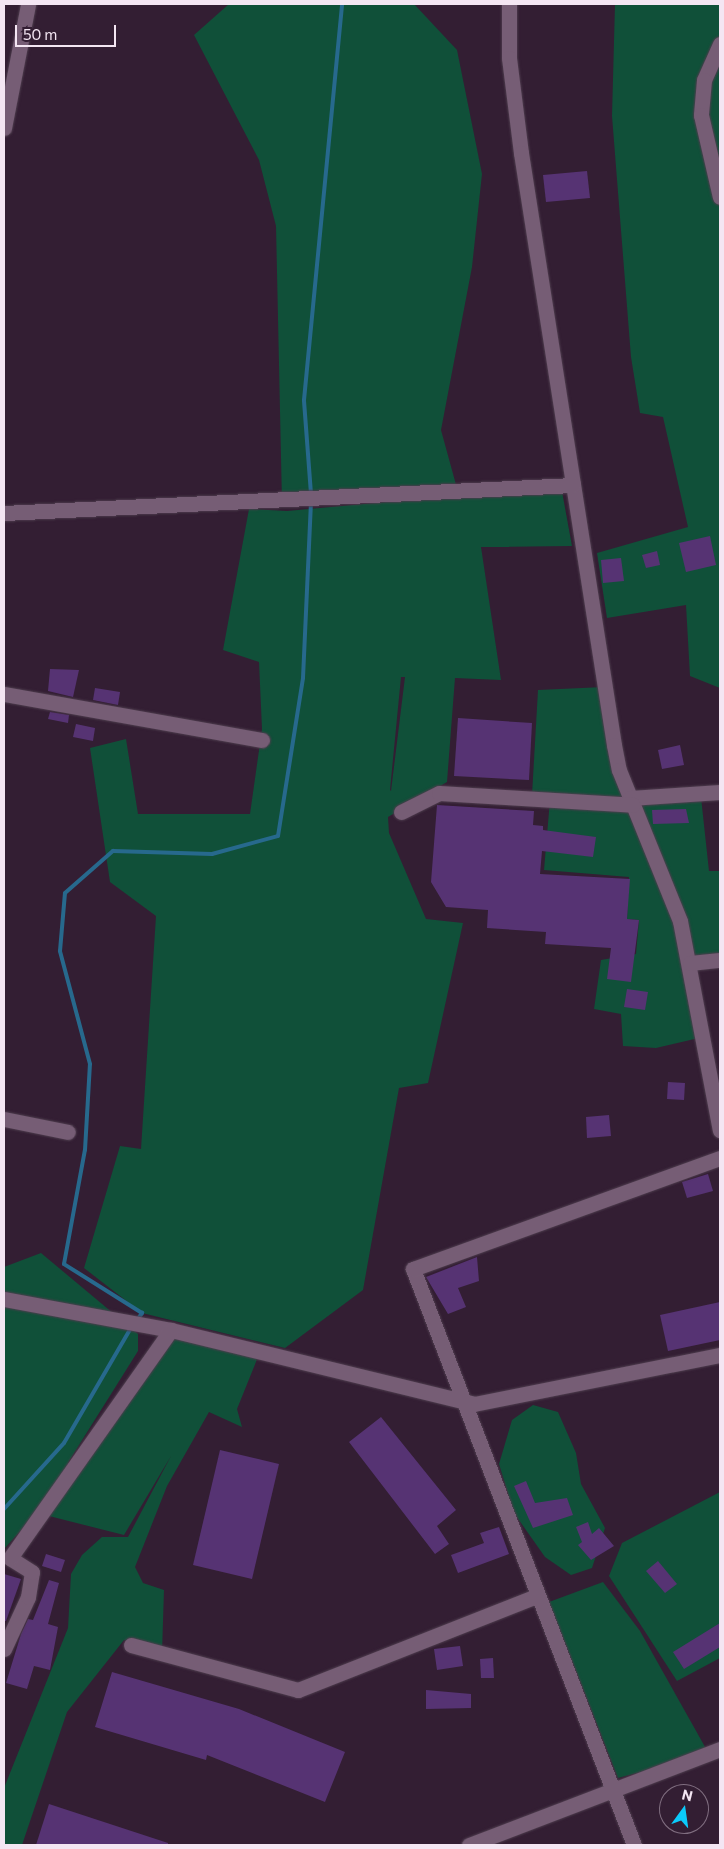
<!DOCTYPE html>
<html>
<head>
<meta charset="utf-8">
<style>
  body { margin:0 }
  #map { position:relative; width:724px; height:1849px; overflow:hidden; background:#331e33; font-family:Commissioner,sans-serif }
  div>[style] { position:absolute }
  .green>* { inset:0; background:#105039 }
  .stream>* { height:4px; margin:-2px; padding:0 2px; transform-origin:2px; border-radius:2px; background:#27698d }
  .building>* { inset:0; background:#563373 }
  .roads { filter:drop-shadow(0 0 1px #4e3d4e) drop-shadow(0 0 1px #4e3d4e) }
  .minor>* { height:15px; margin:-7.5px; padding:0 7.5px; transform-origin:7.5px; border-radius:7.5px; background:#765d75 }
  span { translate:-50% -50%; white-space:nowrap; text-align:center; line-height:1.15; -webkit-text-stroke:4px #331e33; paint-order:stroke }
  .frame { position:absolute; inset:0; border:5px solid #f4e6f3; pointer-events:none }
  .north { position:absolute; left:659px; top:1784px; width:50px; height:50px; box-sizing:border-box; background:#331e33; border:1px solid #806e80; border-radius:50%; rotate:14deg; font-size:14px; font-weight:700; line-height:20px; text-align:center; color:#f4e6f3 }
  .north::after { content:''; display:block; margin:auto; width:18px; height:22px; background:#0bcafa; clip-path:polygon(50% 0,100% 100%,50% 72%,0 100%) }
  .scale { position:absolute; left:15px; top:25px; width:101px; height:22px; box-sizing:border-box; border:2px solid #f4e6f3; border-top:0; padding-left:6px; font-size:15px; line-height:18px; white-space:nowrap; color:#f4e6f3; -webkit-text-stroke:4px #331e33; paint-order:stroke }
</style>
</head>
<body>
<div id="map">
  <div class="green">
    <i style="clip-path:polygon(229px 4px,414px 4px,457px 50px,482px 174px,472px 267px,441px 430px,458px 492px,282px 503px,276px 226px,259px 160px,194px 35px)"></i>
    <i style="clip-path:polygon(615px 4px,720px 4px,720px 688px,690px 676px,686px 605px,607px 618px,597px 553px,688px 527px,663px 417px,640px 413px,631px 357px,612px 116px)"></i>
    <i style="clip-path:polygon(evenodd,561px 486px,572px 546px,481px 547px,501px 680px,455px 678px,447px 782px,388px 817px,389px 833px,426px 919px,463px 923px,428px 1083px,399px 1088px,363px 1290px,285px 1348px,142px 1313px,84px 1268px,120px 1146px,141px 1149px,156px 916px,110px 882px,90px 748px,126px 739px,138px 814px,250px 814px,262px 729px,259px 662px,223px 650px,249px 509px,287px 511px,561px 486px,401px 677px,405px 677px,391px 791px,390px 790px,401px 677px)"></i>
    <i style="clip-path:polygon(604px 687px,630px 798px,532px 795px,538px 690px)"></i>
    <i style="clip-path:polygon(700px 788px,709px 871px,720px 871px,720px 960px,695px 962px,675px 918px,703px 1037px,656px 1048px,623px 1046px,621px 1014px,594px 1009px,601px 960px,636px 954px,639px 920px,627px 919px,629px 877px,544px 870px,550px 800px,633px 805px)"></i>
    <i style="clip-path:polygon(41px 1253px,138px 1334px,138px 1351px,69px 1461px,59px 1488px,171px 1330px,260px 1352px,237px 1409px,242px 1427px,209px 1412px,167px 1486px,135px 1567px,143px 1583px,164px 1590px,162px 1653px,124px 1640px,67px 1712px,22px 1845px,4px 1845px,4px 1788px,68px 1628px,71px 1574px,82px 1555px,102px 1537px,128px 1537px,171px 1456px,124px 1535px,41px 1514px,54px 1494px,4px 1549px,4px 1267px)"></i>
    <i style="clip-path:polygon(533px 1405px,558px 1412px,576px 1453px,581px 1484px,605px 1528px,592px 1568px,571px 1575px,545px 1557px,514px 1513px,499px 1464px,512px 1420px)"></i>
    <i style="clip-path:polygon(720px 1492px,720px 1658px,677px 1681px,609px 1576px,622px 1543px)"></i>
    <i style="clip-path:polygon(603px 1582px,640px 1631px,709px 1754px,618px 1778px,549px 1602px)"></i>
  </div>
  <div class="stream">
    <i style="left:311px;top:494px;width:94px;rotate:-94.3deg"></i>
    <i style="left:304px;top:400px;width:398px;rotate:-84.5deg"></i>
    <i style="left:137px;top:1320px;width:9px;rotate:-54deg"></i>
    <i style="left:142px;top:1313px;width:92px;rotate:-147.9deg"></i>
    <i style="left:64px;top:1264px;width:116px;rotate:-79.6deg"></i>
    <i style="left:85px;top:1150px;width:86px;rotate:-86.7deg"></i>
    <i style="left:90px;top:1064px;width:117px;rotate:-104.9deg"></i>
    <i style="left:60px;top:951px;width:58px;rotate:-85.1deg"></i>
    <i style="left:65px;top:893px;width:64px;rotate:-41.2deg"></i>
    <i style="left:113px;top:851px;width:99px;rotate:1.7deg"></i>
    <i style="left:212px;top:854px;width:68px;rotate:-15.3deg"></i>
    <i style="left:278px;top:836px;width:160px;rotate:-81deg"></i>
    <i style="left:303px;top:678px;width:177px;rotate:-87.4deg"></i>
    <i style="left:4px;top:1509px;width:89px;rotate:-47.7deg"></i>
    <i style="left:64px;top:1443px;width:135px;rotate:-59.8deg"></i>
  </div>
  <div class="building">
    <i style="clip-path:polygon(587px 171px,590px 198px,546px 202px,543px 175px)"></i>
    <i style="clip-path:polygon(710px 536px,716px 565px,686px 572px,679px 543px)"></i>
    <i style="clip-path:polygon(657px 551px,660px 565px,646px 568px,642px 555px)"></i>
    <i style="clip-path:polygon(621px 558px,624px 581px,603px 583px,601px 560px)"></i>
    <i style="clip-path:polygon(50px 669px,79px 670px,73px 697px,48px 691px)"></i>
    <i style="clip-path:polygon(95px 688px,120px 692px,118px 705px,93px 700px)"></i>
    <i style="clip-path:polygon(50px 712px,69px 715px,68px 723px,48px 719px)"></i>
    <i style="clip-path:polygon(458px 718px,532px 723px,529px 780px,454px 776px)"></i>
    <i style="clip-path:polygon(76px 724px,95px 728px,93px 741px,73px 737px)"></i>
    <i style="clip-path:polygon(680px 745px,684px 765px,662px 769px,658px 750px)"></i>
    <i style="clip-path:polygon(437px 805px,534px 811px,533px 825px,543px 826px,543px 830px,596px 837px,593px 857px,542px 851px,540px 874px,630px 879px,627px 919px,639px 920px,631px 982px,607px 979px,611px 948px,545px 944px,546px 932px,487px 928px,488px 910px,446px 907px,431px 882px)"></i>
    <i style="clip-path:polygon(686px 809px,689px 823px,653px 824px,652px 810px)"></i>
    <i style="clip-path:polygon(627px 989px,648px 992px,645px 1010px,624px 1007px)"></i>
    <i style="clip-path:polygon(668px 1082px,685px 1083px,684px 1100px,667px 1099px)"></i>
    <i style="clip-path:polygon(609px 1115px,611px 1136px,587px 1138px,586px 1117px)"></i>
    <i style="clip-path:polygon(708px 1174px,713px 1191px,687px 1198px,682px 1182px)"></i>
    <i style="clip-path:polygon(477px 1257px,479px 1281px,458px 1288px,466px 1307px,448px 1314px,426px 1277px)"></i>
    <i style="clip-path:polygon(720px 1302px,720px 1340px,668px 1351px,660px 1315px)"></i>
    <i style="clip-path:polygon(381px 1417px,456px 1510px,437px 1526px,449px 1544px,435px 1554px,349px 1442px)"></i>
    <i style="clip-path:polygon(220px 1450px,279px 1464px,252px 1579px,193px 1565px)"></i>
    <i style="clip-path:polygon(526px 1481px,535px 1503px,567px 1498px,573px 1515px,533px 1528px,514px 1486px)"></i>
    <i style="clip-path:polygon(588px 1522px,592px 1534px,599px 1528px,614px 1546px,591px 1560px,578px 1545px,582px 1542px,576px 1527px)"></i>
    <i style="clip-path:polygon(499px 1527px,509px 1554px,458px 1573px,451px 1555px,484px 1543px,480px 1533px)"></i>
    <i style="clip-path:polygon(46px 1554px,65px 1560px,61px 1572px,42px 1566px)"></i>
    <i style="clip-path:polygon(658px 1561px,677px 1584px,665px 1593px,646px 1571px)"></i>
    <i style="clip-path:polygon(4px 1574px,21px 1579px,6px 1621px,4px 1621px)"></i>
    <i style="clip-path:polygon(49px 1580px,59px 1583px,48px 1624px,58px 1627px,50px 1670px,34px 1666px,27px 1689px,6px 1683px,21px 1634px,28px 1619px,33px 1620px)"></i>
    <i style="clip-path:polygon(720px 1623px,720px 1647px,684px 1669px,673px 1652px)"></i>
    <i style="clip-path:polygon(460px 1646px,463px 1666px,437px 1670px,434px 1649px)"></i>
    <i style="clip-path:polygon(493px 1658px,494px 1678px,481px 1678px,480px 1659px)"></i>
    <i style="clip-path:polygon(112px 1672px,239px 1709px,345px 1752px,325px 1802px,207px 1755px,206px 1760px,95px 1727px)"></i>
    <i style="clip-path:polygon(426px 1690px,471px 1694px,471px 1708px,426px 1709px)"></i>
    <i style="clip-path:polygon(49px 1804px,168px 1843px,168px 1845px,36px 1845px)"></i>
  </div>
  <div class="roads">
    <div class="minor">
      <i style="left:509px;top:4px;width:54px;rotate:90deg"></i>
      <i style="left:509px;top:58px;width:96px;rotate:82.8deg"></i>
      <i style="left:521px;top:153px;width:599px;rotate:81.07deg"></i>
      <i style="left:614px;top:745px;width:25px;rotate:79deg"></i>
      <i style="left:619px;top:770px;width:163px;rotate:68deg"></i>
      <i style="left:680px;top:921px;width:213px;rotate:79.2deg"></i>
      <i style="left:720px;top:44px;width:39px;rotate:114deg"></i>
      <i style="left:704px;top:80px;width:35px;rotate:95deg"></i>
      <i style="left:701px;top:115px;width:84px;rotate:77deg"></i>
      <i style="left:4px;top:128px;width:126px;rotate:-79deg"></i>
      <i style="left:4px;top:513px;width:570px;rotate:-2.82deg"></i>
      <i style="left:4px;top:694px;width:262px;rotate:10.1deg"></i>
      <i style="left:630px;top:798px;width:90px;rotate:-3.8deg"></i>
      <i style="left:401px;top:812px;width:42px;rotate:-26.6deg"></i>
      <i style="left:439px;top:793px;width:194px;rotate:3.5deg"></i>
      <i style="left:690px;top:963px;width:30px;rotate:-6deg"></i>
      <i style="left:4px;top:1119px;width:65px;rotate:11.5deg"></i>
      <i style="left:4px;top:1299px;width:170px;rotate:10.5deg"></i>
      <i style="left:171px;top:1330px;width:312px;rotate:13.7deg"></i>
      <i style="left:474px;top:1404px;width:251px;rotate:-11.3deg"></i>
      <i style="left:131px;top:1645px;width:173px;rotate:15.1deg"></i>
      <i style="left:298px;top:1690px;width:257px;rotate:-21.5deg"></i>
      <i style="left:4px;top:1649px;width:57px;rotate:-65.2deg"></i>
      <i style="left:28px;top:1597px;width:25px;rotate:-81deg"></i>
      <i style="left:32px;top:1572px;width:26px;rotate:-148deg"></i>
      <i style="left:10px;top:1558px;width:279px;rotate:-54.8deg"></i>
      <i style="left:469px;top:1845px;width:269px;rotate:-20.9deg"></i>
      <i style="left:634px;top:1845px;width:617px;rotate:-110.99deg"></i>
      <i style="left:413px;top:1269px;width:326px;rotate:-19.9deg"></i>
    </div>
  </div>
  <div class="frame"></div>
  <div class="north">N</div>
  <div class="scale">50 m</div>
</div>
</body>
</html>
